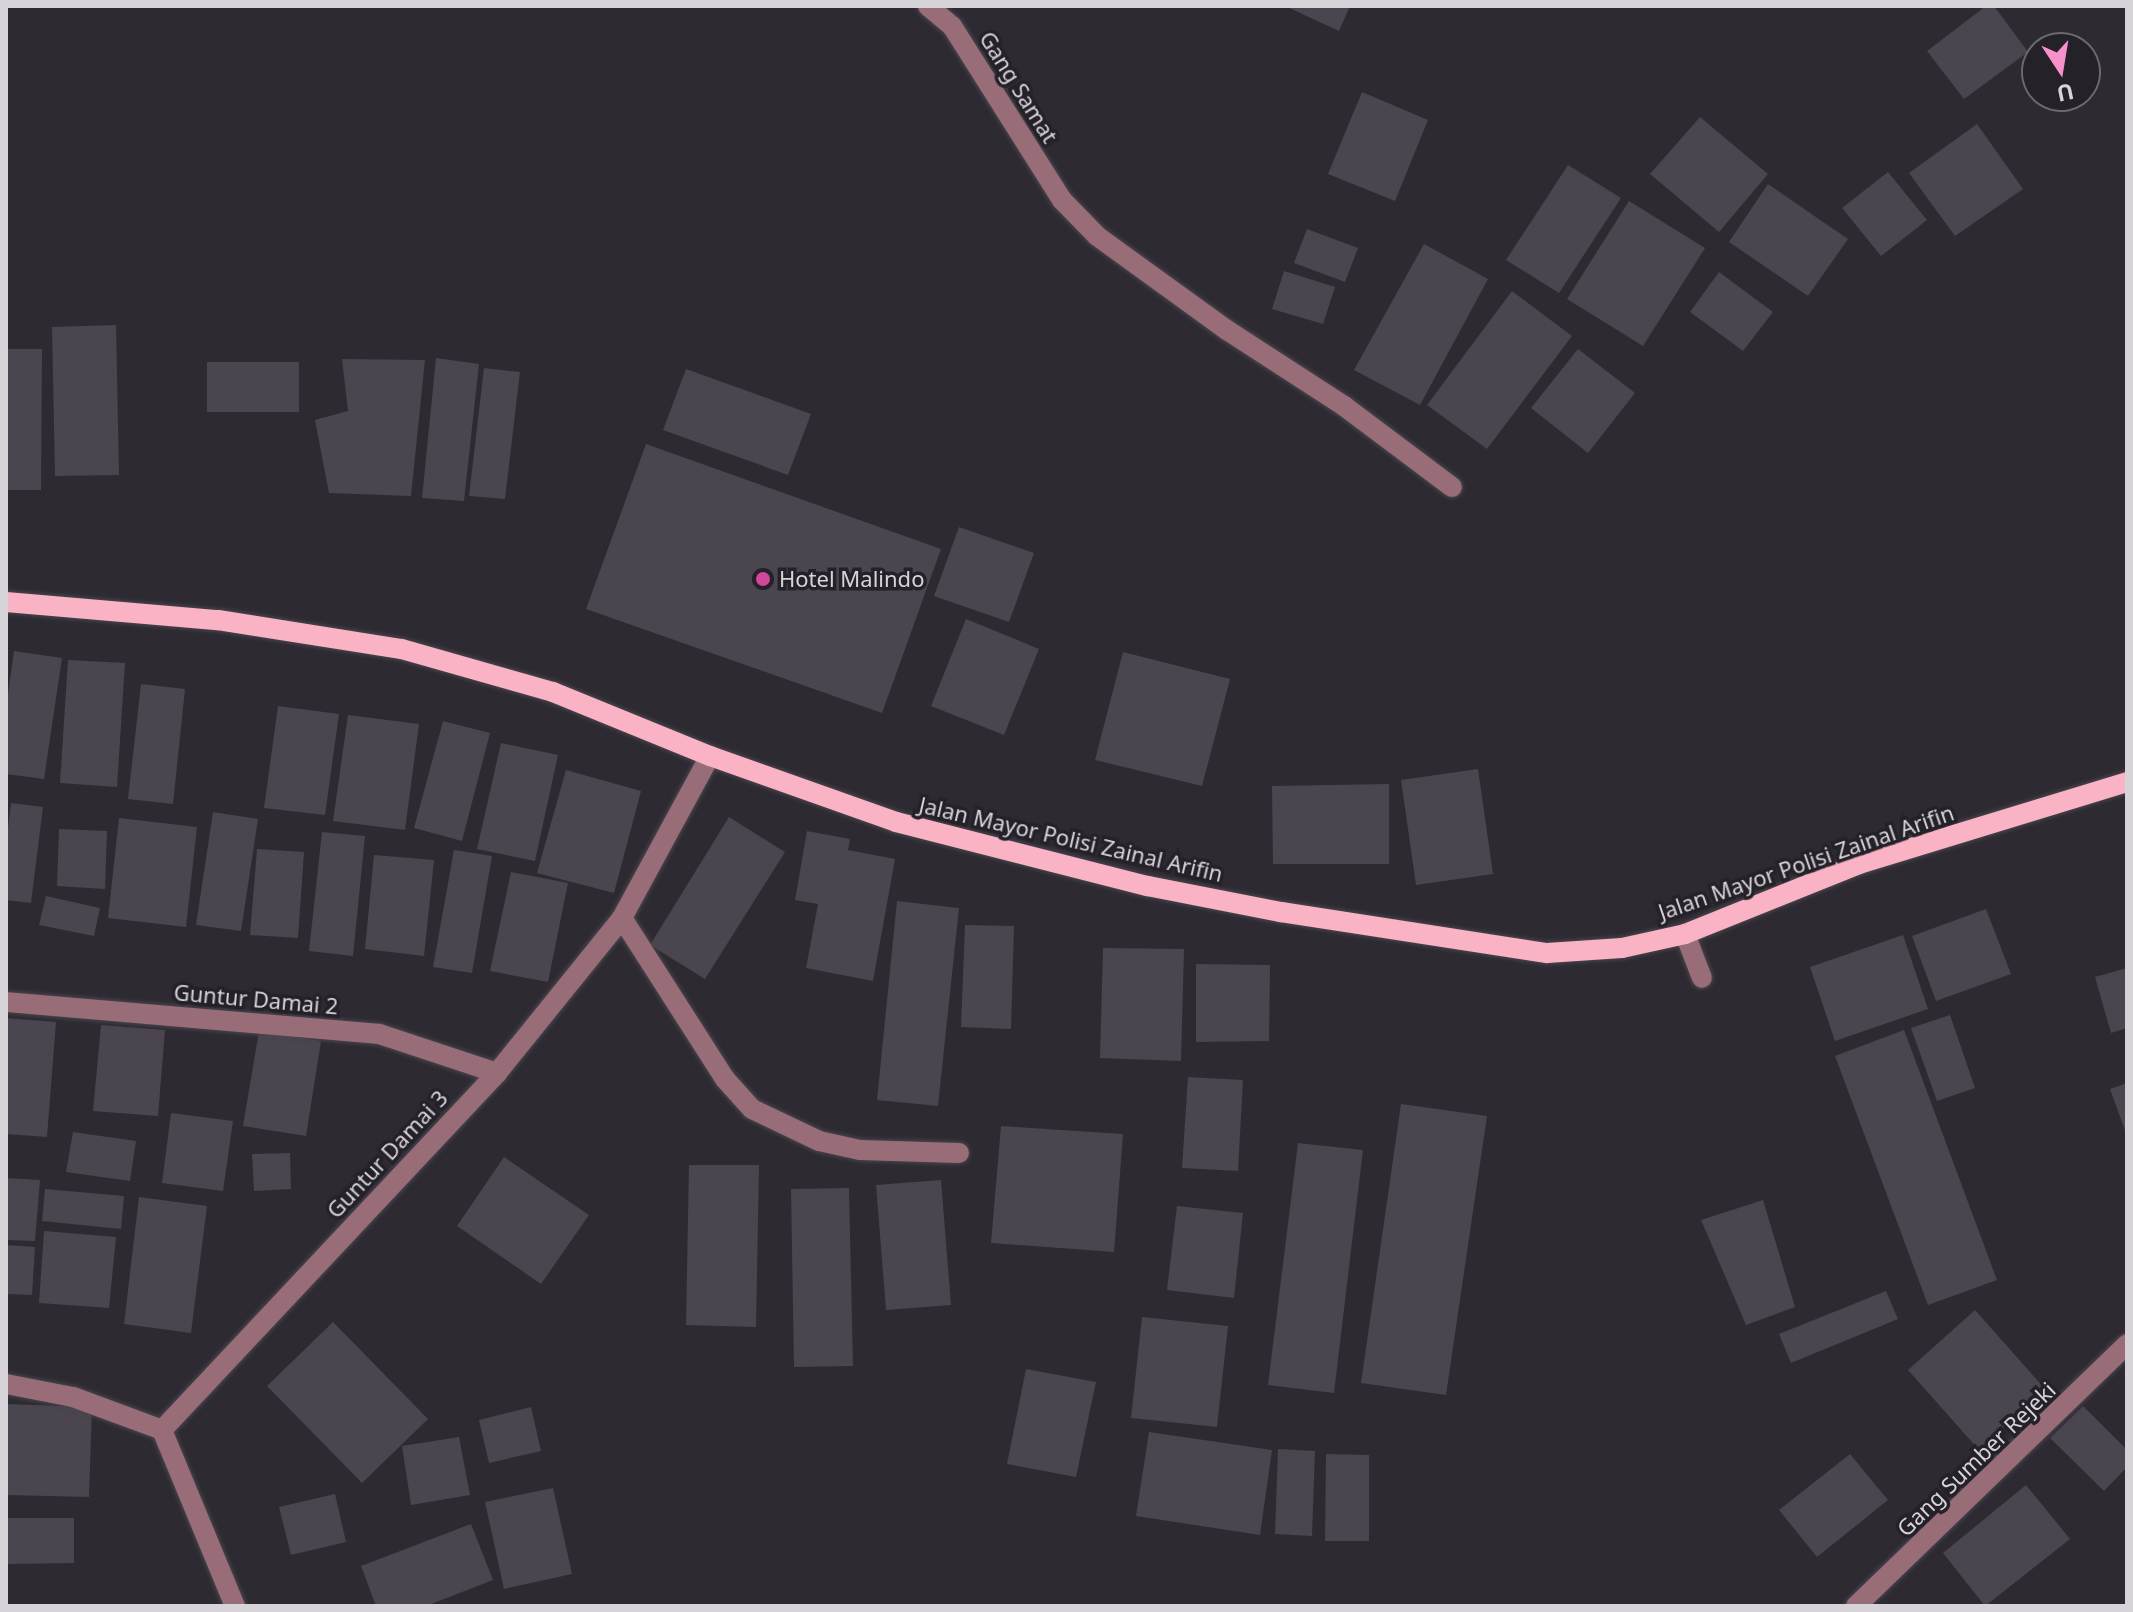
<!DOCTYPE html>
<html>
<head>
<meta charset="utf-8">
<style>
  body { margin:0 }
  #map { position:relative; width:2133px; height:1612px; overflow:hidden; background:#2e2a32; font-family:"Noto Sans",sans-serif }
  div>[style] { position:absolute }
  .building>* { inset:0; background:#4a454e }
  .roads { filter:drop-shadow(0 0 2px #49454d) drop-shadow(0 0 2px #49454d) }
  .minor>* { height:20px; margin:-10px; padding:0 10px; transform-origin:10px; border-radius:10px; background:#986d78 }
  .major>* { height:20px; margin:-10px; padding:0 10px; transform-origin:10px; border-radius:10px; background:#f9b3c5 }
  .dots>* { width:22px; height:22px; translate:-50% -50%; box-sizing:border-box; border:4px solid #242128; border-radius:50% }
  span { translate:-50% -50%; white-space:nowrap; text-align:center; line-height:1.15; -webkit-text-stroke:7px #242128; paint-order:stroke }
  .street-label { font-size:22px; color:#d6d4d9 }
  .poi-label { font-size:22px; color:#d6d4d9 }
  .left { translate:0 -50%; text-align:left }
  .frame { position:absolute; inset:0; border:8px solid #d6d4d9; pointer-events:none }
  .north { position:absolute; left:2021px; top:32px; width:80px; height:80px; box-sizing:border-box; background:#242128; border:2px solid #6b696f; border-radius:50%; rotate:168deg; font-size:22px; font-weight:700; line-height:32px; text-align:center; color:#d6d4d9 }
  .north::after { content:''; display:block; margin:auto; width:28px; height:36px; background:#f890cb; clip-path:polygon(50% 0,100% 100%,50% 72%,0 100%) }
</style>
</head>
<body>
<div id="map">
  <div class="building">
    <i style="clip-path:polygon(1285px 6px,1350px 6px,1339px 31px)"></i>
    <i style="clip-path:polygon(1986px 6px,1994px 6px,2028px 52px,1964px 99px,1927px 51px)"></i>
    <i style="clip-path:polygon(1362px 92px,1428px 120px,1395px 201px,1328px 174px)"></i>
    <i style="clip-path:polygon(1700px 117px,1768px 174px,1719px 232px,1650px 174px)"></i>
    <i style="clip-path:polygon(1977px 124px,2023px 189px,1955px 236px,1909px 173px)"></i>
    <i style="clip-path:polygon(1568px 165px,1621px 198px,1559px 293px,1506px 260px)"></i>
    <i style="clip-path:polygon(1888px 172px,1927px 220px,1881px 256px,1842px 208px)"></i>
    <i style="clip-path:polygon(1768px 184px,1848px 239px,1808px 296px,1729px 242px)"></i>
    <i style="clip-path:polygon(1629px 201px,1705px 248px,1643px 346px,1567px 299px)"></i>
    <i style="clip-path:polygon(1307px 229px,1358px 248px,1345px 282px,1294px 263px)"></i>
    <i style="clip-path:polygon(1424px 244px,1488px 279px,1420px 405px,1354px 370px)"></i>
    <i style="clip-path:polygon(1284px 271px,1335px 287px,1323px 324px,1272px 309px)"></i>
    <i style="clip-path:polygon(1719px 272px,1773px 312px,1743px 351px,1690px 312px)"></i>
    <i style="clip-path:polygon(1512px 291px,1572px 336px,1487px 449px,1427px 405px)"></i>
    <i style="clip-path:polygon(116px 325px,119px 475px,55px 476px,52px 327px)"></i>
    <i style="clip-path:polygon(6px 349px,42px 349px,41px 490px,6px 490px)"></i>
    <i style="clip-path:polygon(1578px 349px,1635px 393px,1588px 453px,1531px 408px)"></i>
    <i style="clip-path:polygon(436px 358px,479px 364px,464px 501px,422px 498px)"></i>
    <i style="clip-path:polygon(342px 359px,425px 360px,411px 496px,329px 493px,315px 420px,348px 411px)"></i>
    <i style="clip-path:polygon(207px 362px,299px 362px,299px 412px,207px 412px)"></i>
    <i style="clip-path:polygon(484px 368px,520px 372px,505px 499px,469px 496px)"></i>
    <i style="clip-path:polygon(686px 369px,811px 414px,788px 475px,663px 430px)"></i>
    <i style="clip-path:polygon(646px 444px,941px 549px,882px 713px,586px 609px)"></i>
    <i style="clip-path:polygon(959px 527px,1034px 553px,1009px 622px,934px 596px)"></i>
    <i style="clip-path:polygon(966px 619px,1039px 649px,1004px 735px,931px 706px)"></i>
    <i style="clip-path:polygon(14px 651px,62px 658px,44px 779px,6px 774px,6px 708px)"></i>
    <i style="clip-path:polygon(1123px 652px,1230px 679px,1202px 786px,1095px 760px)"></i>
    <i style="clip-path:polygon(68px 660px,125px 663px,117px 787px,60px 783px)"></i>
    <i style="clip-path:polygon(141px 684px,185px 689px,173px 804px,128px 799px)"></i>
    <i style="clip-path:polygon(278px 706px,339px 714px,325px 815px,264px 808px)"></i>
    <i style="clip-path:polygon(348px 715px,419px 724px,405px 830px,333px 821px)"></i>
    <i style="clip-path:polygon(443px 721px,490px 733px,462px 841px,414px 828px)"></i>
    <i style="clip-path:polygon(501px 743px,558px 755px,535px 861px,477px 849px)"></i>
    <i style="clip-path:polygon(1478px 769px,1493px 874px,1416px 885px,1401px 780px)"></i>
    <i style="clip-path:polygon(566px 770px,641px 791px,614px 893px,537px 873px)"></i>
    <i style="clip-path:polygon(1389px 784px,1389px 864px,1273px 864px,1272px 786px)"></i>
    <i style="clip-path:polygon(11px 803px,43px 807px,31px 903px,6px 900px,6px 844px)"></i>
    <i style="clip-path:polygon(213px 812px,258px 819px,241px 931px,196px 925px)"></i>
    <i style="clip-path:polygon(729px 817px,785px 852px,705px 979px,650px 945px)"></i>
    <i style="clip-path:polygon(119px 818px,197px 827px,186px 927px,108px 918px)"></i>
    <i style="clip-path:polygon(59px 829px,107px 831px,105px 889px,57px 886px)"></i>
    <i style="clip-path:polygon(807px 831px,850px 839px,848px 850px,895px 859px,873px 981px,806px 968px,818px 904px,795px 900px)"></i>
    <i style="clip-path:polygon(322px 832px,365px 836px,353px 956px,309px 951px)"></i>
    <i style="clip-path:polygon(257px 849px,304px 852px,298px 938px,250px 935px)"></i>
    <i style="clip-path:polygon(454px 850px,492px 856px,472px 973px,433px 967px)"></i>
    <i style="clip-path:polygon(374px 855px,434px 860px,424px 956px,365px 949px)"></i>
    <i style="clip-path:polygon(511px 872px,568px 883px,548px 982px,490px 971px)"></i>
    <i style="clip-path:polygon(46px 896px,100px 908px,94px 936px,39px 925px)"></i>
    <i style="clip-path:polygon(897px 901px,959px 908px,938px 1106px,877px 1100px)"></i>
    <i style="clip-path:polygon(1986px 909px,2011px 974px,1936px 1001px,1912px 936px)"></i>
    <i style="clip-path:polygon(965px 925px,1014px 926px,1011px 1029px,961px 1027px)"></i>
    <i style="clip-path:polygon(1903px 935px,1928px 1009px,1835px 1041px,1810px 967px)"></i>
    <i style="clip-path:polygon(1103px 948px,1184px 949px,1181px 1061px,1100px 1058px)"></i>
    <i style="clip-path:polygon(1196px 964px,1270px 965px,1269px 1041px,1196px 1042px)"></i>
    <i style="clip-path:polygon(2127px 968px,2127px 1028px,2111px 1033px,2095px 977px)"></i>
    <i style="clip-path:polygon(1950px 1015px,1975px 1088px,1937px 1101px,1911px 1028px)"></i>
    <i style="clip-path:polygon(6px 1018px,56px 1022px,47px 1137px,6px 1134px)"></i>
    <i style="clip-path:polygon(101px 1025px,165px 1030px,158px 1116px,93px 1111px)"></i>
    <i style="clip-path:polygon(1904px 1030px,1997px 1280px,1928px 1305px,1835px 1056px)"></i>
    <i style="clip-path:polygon(259px 1031px,321px 1041px,306px 1136px,243px 1126px)"></i>
    <i style="clip-path:polygon(1188px 1077px,1243px 1080px,1238px 1171px,1182px 1168px)"></i>
    <i style="clip-path:polygon(2127px 1083px,2127px 1136px,2110px 1089px)"></i>
    <i style="clip-path:polygon(1401px 1104px,1487px 1116px,1446px 1395px,1361px 1383px)"></i>
    <i style="clip-path:polygon(171px 1113px,233px 1121px,223px 1191px,162px 1183px)"></i>
    <i style="clip-path:polygon(1001px 1126px,1123px 1134px,1114px 1252px,991px 1243px)"></i>
    <i style="clip-path:polygon(73px 1132px,136px 1141px,130px 1181px,66px 1172px)"></i>
    <i style="clip-path:polygon(1298px 1143px,1363px 1150px,1334px 1393px,1268px 1385px)"></i>
    <i style="clip-path:polygon(290px 1153px,291px 1189px,254px 1191px,252px 1154px)"></i>
    <i style="clip-path:polygon(504px 1157px,589px 1215px,541px 1284px,457px 1226px)"></i>
    <i style="clip-path:polygon(689px 1165px,759px 1165px,756px 1327px,686px 1325px)"></i>
    <i style="clip-path:polygon(6px 1178px,40px 1180px,35px 1241px,6px 1240px)"></i>
    <i style="clip-path:polygon(941px 1180px,951px 1305px,886px 1310px,876px 1185px)"></i>
    <i style="clip-path:polygon(849px 1188px,853px 1366px,794px 1367px,791px 1189px)"></i>
    <i style="clip-path:polygon(45px 1189px,124px 1196px,121px 1229px,42px 1221px)"></i>
    <i style="clip-path:polygon(139px 1197px,207px 1206px,191px 1333px,124px 1324px)"></i>
    <i style="clip-path:polygon(1763px 1200px,1795px 1307px,1746px 1325px,1701px 1220px)"></i>
    <i style="clip-path:polygon(1177px 1206px,1243px 1213px,1234px 1298px,1167px 1290px)"></i>
    <i style="clip-path:polygon(44px 1231px,116px 1237px,109px 1308px,39px 1303px)"></i>
    <i style="clip-path:polygon(6px 1245px,35px 1247px,32px 1295px,6px 1294px)"></i>
    <i style="clip-path:polygon(1886px 1291px,1898px 1319px,1791px 1363px,1779px 1334px)"></i>
    <i style="clip-path:polygon(1975px 1310px,2046px 1390px,1979px 1450px,1908px 1370px)"></i>
    <i style="clip-path:polygon(1142px 1317px,1228px 1326px,1217px 1427px,1131px 1418px)"></i>
    <i style="clip-path:polygon(333px 1322px,428px 1419px,362px 1483px,267px 1386px)"></i>
    <i style="clip-path:polygon(1026px 1369px,1096px 1382px,1076px 1477px,1007px 1464px)"></i>
    <i style="clip-path:polygon(6px 1404px,92px 1407px,89px 1497px,6px 1495px)"></i>
    <i style="clip-path:polygon(2083px 1406px,2127px 1450px,2127px 1467px,2104px 1491px,2050px 1438px)"></i>
    <i style="clip-path:polygon(531px 1407px,541px 1451px,489px 1463px,479px 1420px)"></i>
    <i style="clip-path:polygon(1149px 1432px,1272px 1450px,1260px 1535px,1136px 1516px)"></i>
    <i style="clip-path:polygon(459px 1437px,470px 1495px,411px 1505px,402px 1446px)"></i>
    <i style="clip-path:polygon(1278px 1449px,1315px 1451px,1312px 1536px,1275px 1534px)"></i>
    <i style="clip-path:polygon(1326px 1454px,1369px 1455px,1369px 1541px,1325px 1541px)"></i>
    <i style="clip-path:polygon(1850px 1454px,1888px 1500px,1817px 1557px,1779px 1510px)"></i>
    <i style="clip-path:polygon(2026px 1485px,2070px 1539px,1985px 1606px,1943px 1553px)"></i>
    <i style="clip-path:polygon(553px 1488px,572px 1574px,504px 1589px,485px 1502px)"></i>
    <i style="clip-path:polygon(335px 1494px,346px 1542px,291px 1555px,279px 1507px)"></i>
    <i style="clip-path:polygon(6px 1518px,74px 1518px,74px 1563px,6px 1564px)"></i>
    <i style="clip-path:polygon(471px 1524px,493px 1580px,426px 1606px,376px 1606px,361px 1566px)"></i>
  </div>
  <div class="roads">
    <div class="minor">
      <i style="left:928px;top:6px;width:31px;rotate:40deg"></i>
      <i style="left:952px;top:26px;width:206px;rotate:57.7deg"></i>
      <i style="left:1062px;top:200px;width:50px;rotate:45.8deg"></i>
      <i style="left:1097px;top:236px;width:160px;rotate:35.9deg"></i>
      <i style="left:1227px;top:330px;width:140px;rotate:33deg"></i>
      <i style="left:1344px;top:406px;width:135px;rotate:36.9deg"></i>
      <i style="left:622px;top:918px;width:191px;rotate:57.4deg"></i>
      <i style="left:725px;top:1079px;width:40px;rotate:48deg"></i>
      <i style="left:752px;top:1109px;width:74px;rotate:25.5deg"></i>
      <i style="left:819px;top:1141px;width:42px;rotate:12.4deg"></i>
      <i style="left:860px;top:1150px;width:99px;rotate:1.7deg"></i>
      <i style="left:1685px;top:934px;width:47px;rotate:68.9deg"></i>
      <i style="left:6px;top:1002px;width:374px;rotate:4.9deg"></i>
      <i style="left:379px;top:1034px;width:124px;rotate:18.3deg"></i>
      <i style="left:6px;top:1384px;width:68px;rotate:11deg"></i>
      <i style="left:73px;top:1397px;width:95px;rotate:20.3deg"></i>
      <i style="left:162px;top:1430px;width:490px;rotate:-46.8deg"></i>
      <i style="left:497px;top:1073px;width:199px;rotate:-51.1deg"></i>
      <i style="left:622px;top:918px;width:184px;rotate:-61.5deg"></i>
      <i style="left:162px;top:1430px;width:191px;rotate:67.5deg"></i>
      <i style="left:1856px;top:1606px;width:377px;rotate:-44deg"></i>
    </div>
    <div class="major">
      <i style="left:6px;top:602px;width:213px;rotate:4.9deg"></i>
      <i style="left:218px;top:620px;width:186px;rotate:9deg"></i>
      <i style="left:402px;top:649px;width:157px;rotate:15.9deg"></i>
      <i style="left:553px;top:692px;width:170px;rotate:22.2deg"></i>
      <i style="left:710px;top:756px;width:197px;rotate:19.5deg"></i>
      <i style="left:896px;top:822px;width:260px;rotate:14.3deg"></i>
      <i style="left:1148px;top:886px;width:136px;rotate:11.1deg"></i>
      <i style="left:1281px;top:912px;width:269px;rotate:8.8deg"></i>
      <i style="left:1547px;top:953px;width:75px;rotate:-3.8deg"></i>
      <i style="left:1622px;top:948px;width:65px;rotate:-12.5deg"></i>
      <i style="left:1685px;top:934px;width:188px;rotate:-21.9deg"></i>
      <i style="left:1859px;top:864px;width:280px;rotate:-17deg"></i>
    </div>
  </div>
  <div class="dots">
    <i style="left:763px;top:579px;background:#d1479c"></i>
  </div>
  <div class="street-label">
    <span style="left:1019px;top:87px;rotate:58deg">Gang Samat</span>
    <span style="left:1071px;top:839px;rotate:13deg">Jalan Mayor Polisi Zainal Arifin</span>
    <span style="left:1806px;top:862px;rotate:-19deg">Jalan Mayor Polisi Zainal Arifin</span>
    <span style="left:256px;top:999px;rotate:5deg">Guntur Damai 2</span>
    <span style="left:387px;top:1154px;rotate:-47deg">Guntur Damai 3</span>
    <span style="left:1976px;top:1459px;rotate:-44deg">Gang Sumber Rejeki</span>
  </div>
  <div class="poi-label">
    <span class="left" style="left:779px;top:579px">Hotel Malindo</span>
  </div>
  <div class="frame"></div>
  <div class="north">U</div>
</div>
</body>
</html>
